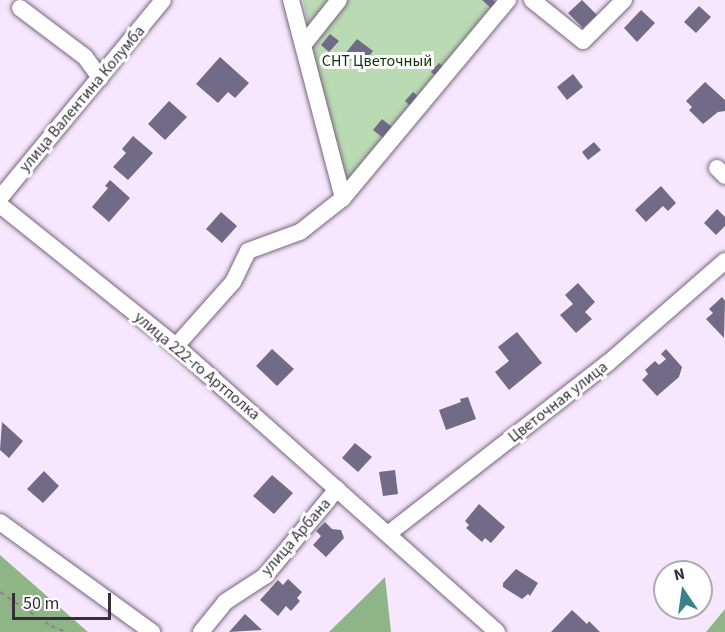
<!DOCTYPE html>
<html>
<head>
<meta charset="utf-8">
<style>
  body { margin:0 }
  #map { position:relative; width:725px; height:632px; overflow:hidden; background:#f7e7fe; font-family:"Source Sans 3",sans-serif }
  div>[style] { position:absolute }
  .green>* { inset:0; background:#badab4 }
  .forest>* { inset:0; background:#8fb587 }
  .building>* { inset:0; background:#716b87 }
  .path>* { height:2px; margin-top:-1px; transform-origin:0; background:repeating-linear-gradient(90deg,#8e8393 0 4.5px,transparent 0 9px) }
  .roads { filter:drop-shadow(0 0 2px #77657d) drop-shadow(0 0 2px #77657d) }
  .minor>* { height:16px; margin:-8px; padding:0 8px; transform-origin:8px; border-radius:8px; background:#fff }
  span { translate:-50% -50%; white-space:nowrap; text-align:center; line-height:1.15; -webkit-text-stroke:6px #fff; paint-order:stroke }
  .park-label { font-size:16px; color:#0e3506 }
  .street-label { font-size:16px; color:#362e39 }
  .north { position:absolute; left:653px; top:560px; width:60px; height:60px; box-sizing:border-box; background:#fff; border:2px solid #afabb0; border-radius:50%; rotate:347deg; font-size:16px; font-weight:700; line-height:24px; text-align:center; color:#362e39 }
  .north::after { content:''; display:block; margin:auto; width:21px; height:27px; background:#3a818b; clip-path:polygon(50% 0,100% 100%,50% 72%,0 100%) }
  .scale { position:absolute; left:12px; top:593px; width:99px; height:27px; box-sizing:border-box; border:3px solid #362e39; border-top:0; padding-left:8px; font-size:18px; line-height:21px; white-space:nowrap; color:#362e39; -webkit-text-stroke:4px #fff; paint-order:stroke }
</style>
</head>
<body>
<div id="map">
  <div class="green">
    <i style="clip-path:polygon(303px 0,508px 0,343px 198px)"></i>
  </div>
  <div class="forest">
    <i style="clip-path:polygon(0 555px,88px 632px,0 632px)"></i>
    <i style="clip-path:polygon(385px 577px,391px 632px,329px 632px)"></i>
    <i style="clip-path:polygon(725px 609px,725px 632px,706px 632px)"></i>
  </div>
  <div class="building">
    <i style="clip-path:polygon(482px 0,493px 0,497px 3px,492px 9px)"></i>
    <i style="clip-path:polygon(582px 0,597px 15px,583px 28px,568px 13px)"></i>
    <i style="clip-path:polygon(699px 6px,711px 17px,696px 33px,684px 22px)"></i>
    <i style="clip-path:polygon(641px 10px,655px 23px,637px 42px,624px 28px)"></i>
    <i style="clip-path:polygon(330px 34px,339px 41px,329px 52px,321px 45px)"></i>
    <i style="clip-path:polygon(357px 39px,373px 51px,360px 68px,344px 55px)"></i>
    <i style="clip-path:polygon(220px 57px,249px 83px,235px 98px,228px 92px,218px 103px,196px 84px)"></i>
    <i style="clip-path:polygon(439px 63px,446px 69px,438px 78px,431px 72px)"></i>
    <i style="clip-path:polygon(573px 74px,583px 87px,567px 100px,557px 87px)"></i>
    <i style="clip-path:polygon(705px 82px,725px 100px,725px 111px,718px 112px,703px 124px,689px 110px,692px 107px,686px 101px)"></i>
    <i style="clip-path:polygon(413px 92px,421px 99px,413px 108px,405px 101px)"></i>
    <i style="clip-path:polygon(169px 101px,187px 117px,165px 140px,148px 124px)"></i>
    <i style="clip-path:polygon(382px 119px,392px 127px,383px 138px,373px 130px)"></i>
    <i style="clip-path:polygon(133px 136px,153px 153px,128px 180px,113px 167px,126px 153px,122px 149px)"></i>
    <i style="clip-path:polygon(594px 142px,601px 150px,588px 160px,582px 152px)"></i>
    <i style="clip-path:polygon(110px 180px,130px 198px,109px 222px,92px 207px,108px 188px,105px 186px)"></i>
    <i style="clip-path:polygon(661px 186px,676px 203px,668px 211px,663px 206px,646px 222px,635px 210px)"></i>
    <i style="clip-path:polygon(717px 209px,725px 217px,725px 226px,716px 235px,704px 223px)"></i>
    <i style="clip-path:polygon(221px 212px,237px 226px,222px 243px,206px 229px)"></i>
    <i style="clip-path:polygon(578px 283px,595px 302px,585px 312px,592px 319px,576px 333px,560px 315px,573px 304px,565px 295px)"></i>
    <i style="clip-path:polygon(722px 297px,725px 301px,724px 338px,706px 319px,713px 313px,709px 309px)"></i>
    <i style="clip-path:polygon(517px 332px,542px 363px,509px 390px,495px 372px,509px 361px,498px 347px)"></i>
    <i style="clip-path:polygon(272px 349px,294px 369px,277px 386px,256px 366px)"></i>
    <i style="clip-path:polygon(666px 349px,682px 367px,679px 377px,657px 396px,642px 380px,648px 374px,645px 370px,655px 361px,659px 365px,666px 359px,661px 354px)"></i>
    <i style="clip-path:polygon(468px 397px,476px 419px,446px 430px,439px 410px,461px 402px,460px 399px)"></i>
    <i style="clip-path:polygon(2px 422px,23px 441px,9px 458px,0 450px)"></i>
    <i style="clip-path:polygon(355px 443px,372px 457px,358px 472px,342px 458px)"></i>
    <i style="clip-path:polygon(395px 470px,398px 494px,383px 496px,379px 472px)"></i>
    <i style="clip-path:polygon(44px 471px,59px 486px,43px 503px,27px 489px)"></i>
    <i style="clip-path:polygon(272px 475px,293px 493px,274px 514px,253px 496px)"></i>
    <i style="clip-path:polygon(479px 504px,505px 527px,491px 543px,485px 538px,482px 542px,466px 528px,469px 525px,465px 521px)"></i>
    <i style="clip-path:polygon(325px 522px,332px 529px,341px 530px,344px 538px,326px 557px,313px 545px,321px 536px,316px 531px)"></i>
    <i style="clip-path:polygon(516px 569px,538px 583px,530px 596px,528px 594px,522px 599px,503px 587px,503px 583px)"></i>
    <i style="clip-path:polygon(288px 579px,302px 592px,297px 598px,300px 601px,291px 611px,286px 606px,278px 616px,260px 600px,278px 580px,283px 585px)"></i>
    <i style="clip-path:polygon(572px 610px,587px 624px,589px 621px,600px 632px,551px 632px)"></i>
    <i style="clip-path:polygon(245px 614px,262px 630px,229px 632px)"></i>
  </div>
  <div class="path">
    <i style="left:0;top:592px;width:61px;rotate:33.7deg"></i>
    <i style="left:51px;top:626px;width:16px;rotate:22deg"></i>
  </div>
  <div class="roads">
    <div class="minor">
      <i style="left:291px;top:0;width:205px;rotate:75.3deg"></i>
      <i style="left:532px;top:0;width:65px;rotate:38.8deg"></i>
      <i style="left:583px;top:41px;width:58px;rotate:-45deg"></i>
      <i style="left:20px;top:8px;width:81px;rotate:37deg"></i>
      <i style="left:85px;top:57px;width:26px;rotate:54deg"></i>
      <i style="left:304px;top:44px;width:56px;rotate:-51.5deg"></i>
      <i style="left:717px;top:168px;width:11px;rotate:45deg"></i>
      <i style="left:0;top:198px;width:256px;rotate:-50.5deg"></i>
      <i style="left:0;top:205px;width:226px;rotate:38.7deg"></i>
      <i style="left:176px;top:346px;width:430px;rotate:41.7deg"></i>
      <i style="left:176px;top:346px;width:86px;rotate:-48.3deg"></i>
      <i style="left:233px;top:282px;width:34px;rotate:-64deg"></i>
      <i style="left:248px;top:251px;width:55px;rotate:-20.1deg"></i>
      <i style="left:300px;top:232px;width:55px;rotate:-38.3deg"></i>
      <i style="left:343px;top:198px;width:258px;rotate:-50.2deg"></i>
      <i style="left:0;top:522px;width:188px;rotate:35.9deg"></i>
      <i style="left:388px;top:534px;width:279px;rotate:-37.9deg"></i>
      <i style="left:608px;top:363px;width:155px;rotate:-41.1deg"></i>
      <i style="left:201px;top:632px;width:38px;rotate:-51deg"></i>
      <i style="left:225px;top:602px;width:48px;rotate:-33deg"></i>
      <i style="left:265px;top:576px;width:113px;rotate:-50.4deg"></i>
    </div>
  </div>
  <div class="park-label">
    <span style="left:377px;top:61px">СНТ Цветочный</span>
  </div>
  <div class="street-label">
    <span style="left:82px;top:99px;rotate:-50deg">улица Валентина Колумба</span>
    <span style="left:197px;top:366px;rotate:40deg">улица 222-го Артполка</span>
    <span style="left:558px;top:402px;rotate:-38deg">Цветочная улица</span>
    <span style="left:296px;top:537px;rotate:-49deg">улица Арбана</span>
  </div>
  <div class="north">N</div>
  <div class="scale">50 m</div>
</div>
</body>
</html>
